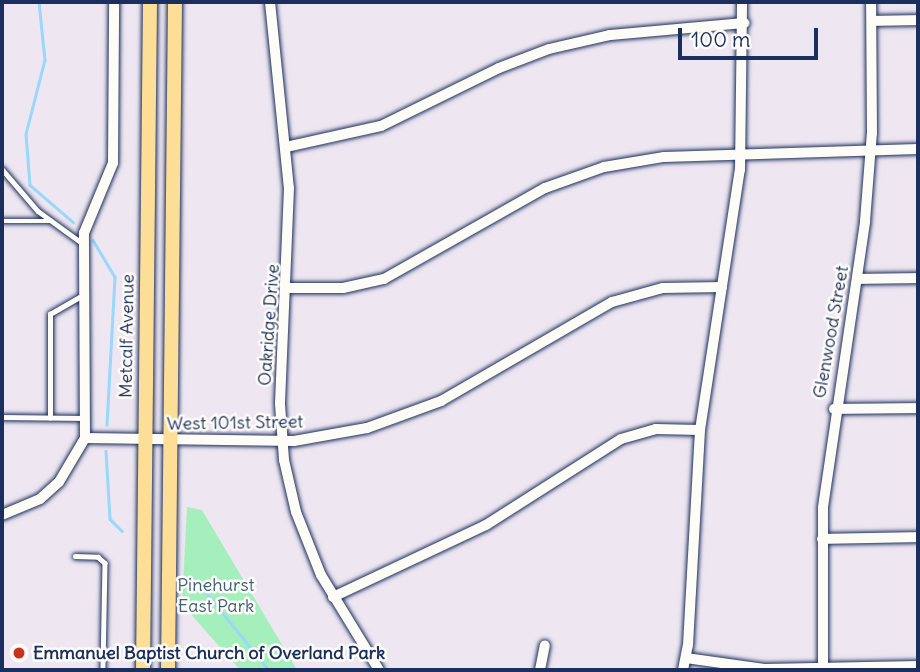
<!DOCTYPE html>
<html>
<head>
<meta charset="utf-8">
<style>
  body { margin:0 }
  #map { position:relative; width:920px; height:672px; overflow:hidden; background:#eee7f2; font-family:Delius,sans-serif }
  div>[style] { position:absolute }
  .green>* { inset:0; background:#a5efbd }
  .stream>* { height:2.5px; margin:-1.25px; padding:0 1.25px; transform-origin:1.25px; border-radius:1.25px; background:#99d7fb }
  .roads { filter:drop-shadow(0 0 2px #1b2f5e) drop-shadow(0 0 2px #1b2f5e) }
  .lane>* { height:4.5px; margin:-2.25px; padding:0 2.25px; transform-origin:2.25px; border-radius:2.25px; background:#fdfcf7 }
  .street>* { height:10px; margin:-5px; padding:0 5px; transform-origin:5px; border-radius:5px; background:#fdfcf7 }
  .primary>* { height:14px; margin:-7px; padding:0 7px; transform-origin:7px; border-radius:7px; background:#fdde96 }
  .dots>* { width:19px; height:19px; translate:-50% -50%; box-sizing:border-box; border:4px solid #fdfcf7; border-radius:50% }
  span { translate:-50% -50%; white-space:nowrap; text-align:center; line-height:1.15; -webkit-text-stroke:5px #fdfcf7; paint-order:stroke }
  .street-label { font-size:18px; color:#1b2f5e }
  .park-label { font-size:18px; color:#3e5f76 }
  .poi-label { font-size:18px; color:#1b2f5e; font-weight:700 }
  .left { translate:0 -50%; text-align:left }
  .frame { position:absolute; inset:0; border:4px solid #1b2f5e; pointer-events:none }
  .scale { position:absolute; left:678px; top:28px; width:140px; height:32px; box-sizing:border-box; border:4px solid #1b2f5e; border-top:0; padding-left:9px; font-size:21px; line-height:24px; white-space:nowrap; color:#1b2f5e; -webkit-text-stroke:5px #fdfcf7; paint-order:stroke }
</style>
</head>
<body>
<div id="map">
  <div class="green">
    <i style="clip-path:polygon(187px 507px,202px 510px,297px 670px,240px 670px,182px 604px)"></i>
  </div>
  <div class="stream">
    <i style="left:39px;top:2px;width:58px;rotate:84.1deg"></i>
    <i style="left:45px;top:60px;width:76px;rotate:104.4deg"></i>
    <i style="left:26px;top:134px;width:51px;rotate:85.5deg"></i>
    <i style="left:30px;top:185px;width:57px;rotate:40.7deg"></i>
    <i style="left:93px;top:240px;width:43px;rotate:59.3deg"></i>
    <i style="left:115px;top:277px;width:148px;rotate:93.1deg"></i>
    <i style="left:106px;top:451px;width:68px;rotate:86.6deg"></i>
    <i style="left:110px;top:519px;width:17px;rotate:45deg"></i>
    <i style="left:195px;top:579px;width:117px;rotate:50.9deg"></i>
  </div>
  <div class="roads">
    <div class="lane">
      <i style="left:2px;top:169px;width:55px;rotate:49.4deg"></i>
      <i style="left:38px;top:211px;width:54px;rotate:36deg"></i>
      <i style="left:2px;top:221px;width:48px"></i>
      <i style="left:2px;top:417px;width:83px;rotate:0.7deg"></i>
      <i style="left:50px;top:418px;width:104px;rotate:-90deg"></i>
      <i style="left:50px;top:314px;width:38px;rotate:-30deg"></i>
      <i style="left:75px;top:556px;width:23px;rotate:2deg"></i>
      <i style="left:98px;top:557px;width:9px;rotate:41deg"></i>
      <i style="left:105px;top:563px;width:107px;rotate:91.1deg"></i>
    </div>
    <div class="street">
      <i style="left:270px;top:2px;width:187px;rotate:84.2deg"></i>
      <i style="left:289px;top:188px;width:216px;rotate:92.4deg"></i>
      <i style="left:280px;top:404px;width:56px;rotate:85.9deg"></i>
      <i style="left:284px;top:460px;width:53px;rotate:77deg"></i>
      <i style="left:296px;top:512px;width:68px;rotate:68.4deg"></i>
      <i style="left:321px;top:575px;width:111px;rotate:58.6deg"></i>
      <i style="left:872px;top:21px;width:46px;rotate:-1.2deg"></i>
      <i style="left:286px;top:147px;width:97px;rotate:-12.5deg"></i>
      <i style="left:381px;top:126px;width:131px;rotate:-26.2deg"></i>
      <i style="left:499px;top:68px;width:53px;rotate:-20.8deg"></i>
      <i style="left:549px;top:49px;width:63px;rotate:-12.9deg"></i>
      <i style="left:610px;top:35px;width:135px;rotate:-5.1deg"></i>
      <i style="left:857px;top:279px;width:61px;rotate:-0.9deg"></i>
      <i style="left:288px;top:288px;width:55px"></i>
      <i style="left:343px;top:288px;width:42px;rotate:-12.4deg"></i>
      <i style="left:384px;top:279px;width:185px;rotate:-29.5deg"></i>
      <i style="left:545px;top:188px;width:63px;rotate:-19.6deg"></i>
      <i style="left:604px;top:167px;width:61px;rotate:-9.5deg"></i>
      <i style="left:664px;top:157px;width:254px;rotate:-1.8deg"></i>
      <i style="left:834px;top:409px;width:84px;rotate:-0.7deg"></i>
      <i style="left:85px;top:438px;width:205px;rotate:-90.3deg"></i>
      <i style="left:84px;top:233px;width:76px;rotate:-67.5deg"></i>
      <i style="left:113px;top:163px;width:161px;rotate:-89.6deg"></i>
      <i style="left:2px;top:515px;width:41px;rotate:-22.8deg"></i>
      <i style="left:40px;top:499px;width:25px;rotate:-42deg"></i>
      <i style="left:59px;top:482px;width:51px;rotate:-59.4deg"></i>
      <i style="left:85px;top:438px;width:209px;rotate:0.8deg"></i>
      <i style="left:294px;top:441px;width:74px;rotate:-10.1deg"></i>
      <i style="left:367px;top:428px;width:79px;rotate:-20deg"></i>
      <i style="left:441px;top:401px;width:198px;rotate:-30.1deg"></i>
      <i style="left:612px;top:302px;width:53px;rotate:-15.4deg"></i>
      <i style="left:663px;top:288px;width:59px;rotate:-1deg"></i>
      <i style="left:822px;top:539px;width:96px;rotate:-1.2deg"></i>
      <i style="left:333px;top:597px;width:169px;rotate:-25.2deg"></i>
      <i style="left:486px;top:525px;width:160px;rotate:-32.5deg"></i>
      <i style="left:621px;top:439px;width:36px;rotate:-16deg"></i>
      <i style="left:656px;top:429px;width:44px;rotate:1.3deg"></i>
      <i style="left:686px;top:658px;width:79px;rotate:8deg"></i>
      <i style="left:764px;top:669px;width:154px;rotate:-1.1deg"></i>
      <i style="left:823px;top:668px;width:161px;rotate:-90deg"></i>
      <i style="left:823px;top:507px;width:289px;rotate:-81.6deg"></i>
      <i style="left:865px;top:221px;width:88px;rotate:-85.5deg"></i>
      <i style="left:872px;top:133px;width:131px;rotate:-90.4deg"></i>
      <i style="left:540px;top:670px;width:25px;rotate:-79deg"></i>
      <i style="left:683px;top:670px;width:25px;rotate:-79deg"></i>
      <i style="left:688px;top:645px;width:215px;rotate:-86.8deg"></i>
      <i style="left:700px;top:430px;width:263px;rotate:-81.3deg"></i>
      <i style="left:740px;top:170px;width:168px;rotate:-89.3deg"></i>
    </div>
    <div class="primary">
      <i style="left:143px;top:670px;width:668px;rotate:-89.4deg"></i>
      <i style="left:168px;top:670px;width:668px;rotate:-89.4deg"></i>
    </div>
  </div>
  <div class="dots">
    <i style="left:19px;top:653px;background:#c8321e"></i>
  </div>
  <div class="street-label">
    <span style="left:269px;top:325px;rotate:-86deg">Oakridge Drive</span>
    <span style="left:831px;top:332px;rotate:-80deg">Glenwood Street</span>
    <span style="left:127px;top:336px;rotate:-89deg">Metcalf Avenue</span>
    <span style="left:235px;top:423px;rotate:-1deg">West 101st Street</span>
  </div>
  <div class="park-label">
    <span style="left:216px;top:596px">Pinehurst<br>East Park</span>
  </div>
  <div class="poi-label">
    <span class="left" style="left:33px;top:653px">Emmanuel Baptist Church of Overland Park</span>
  </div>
  <div class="frame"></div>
  <div class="scale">100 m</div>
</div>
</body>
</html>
